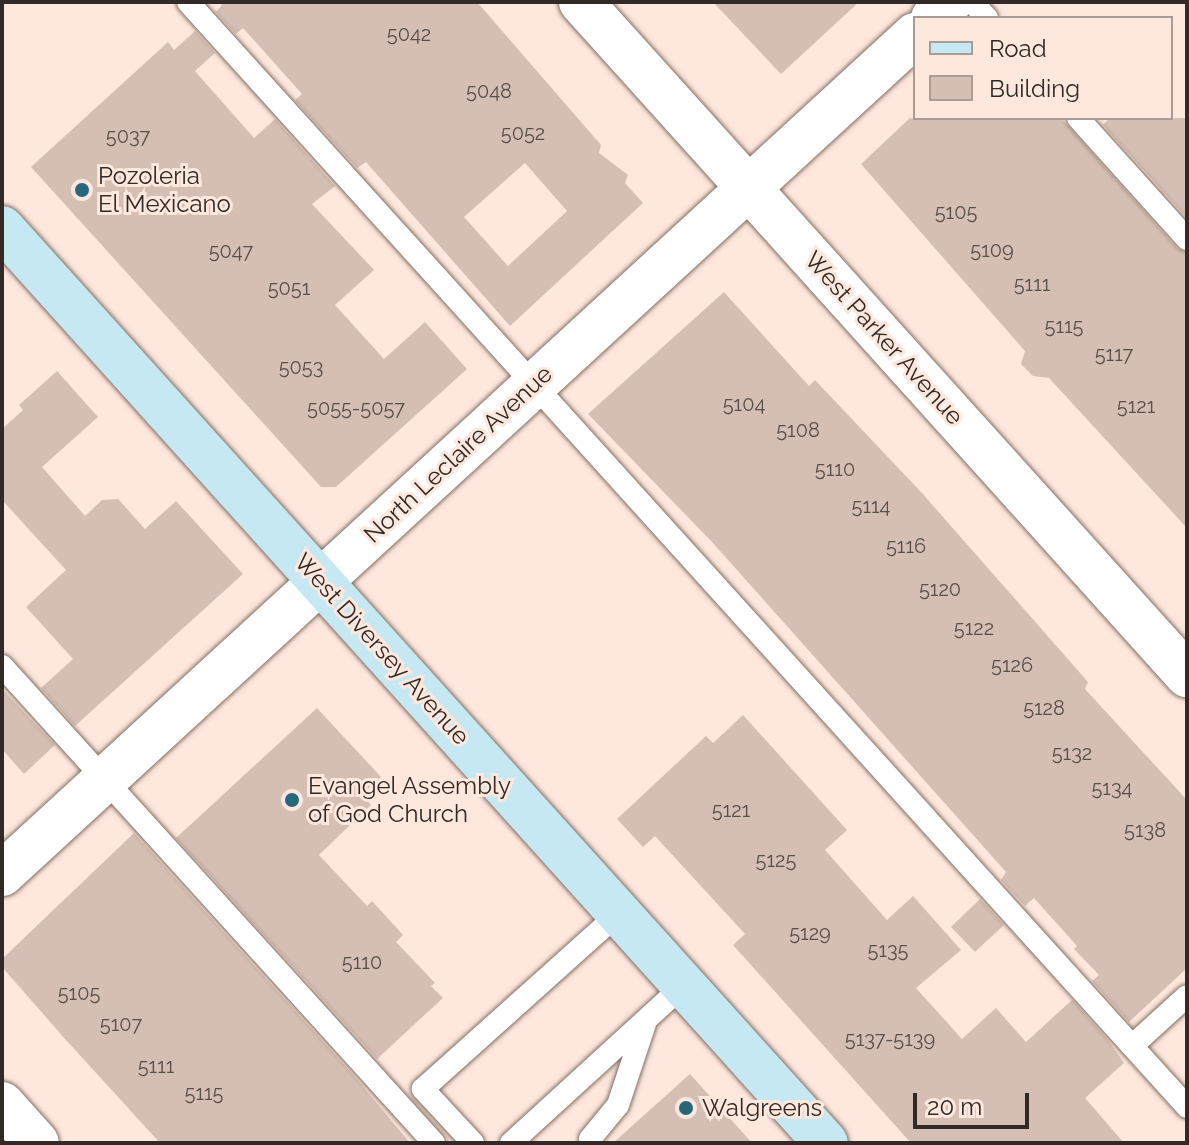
<!DOCTYPE html>
<html>
<head>
<meta charset="utf-8">
<style>
  body { margin:0 }
  #map { position:relative; width:1189px; height:1145px; overflow:hidden; background:#fee7dd; font-family:Raleway,sans-serif }
  div>[style] { position:absolute }
  .building>* { inset:0; background:#d5bfb5 }
  .roads { filter:drop-shadow(0 0 2px #826f65) drop-shadow(0 0 2px #826f65) }
  .service>* { height:22px; margin:-11px; padding:0 11px; transform-origin:11px; border-radius:11px; background:#fff }
  .minor>* { height:44px; margin:-22px; padding:0 22px; transform-origin:22px; border-radius:22px; background:#fff }
  .secondary>* { height:44px; margin:-22px; padding:0 22px; transform-origin:22px; border-radius:22px; background:#c6e8f2 }
  .dots>* { width:22px; height:22px; translate:-50% -50%; box-sizing:border-box; border:4px solid #fee7dd; border-radius:50% }
  span { translate:-50% -50%; white-space:nowrap; text-align:center; line-height:1.15; -webkit-text-stroke:6px #fee7dd; paint-order:stroke }
  .number-label { font-size:20px; color:#5b4f4a }
  .number-label span { -webkit-text-stroke-width:0 }
  .poi-label { font-size:24px; color:#322a26 }
  .left { translate:0 -50%; text-align:left }
  .street-label { font-size:24px; color:#322a26 }
  .frame { position:absolute; inset:0; border:4px solid #322a26; pointer-events:none }
  .legend { position:absolute; left:913px; top:16px; width:260px; height:104px; box-sizing:border-box; background:#fee7dd; border:2px solid #ac9b94; margin:0; padding:10px 14px; list-style:none; font-size:24px; color:#322a26 }
  .legend li { display:flex; align-items:center; gap:16px; height:40px }
  .legend b { width:40px; border:2px solid #ac9b94 }
  .scale { position:absolute; left:913px; top:1093px; width:116px; height:36px; box-sizing:border-box; border:4px solid #322a26; border-top:0; padding-left:10px; font-size:24px; line-height:28px; white-space:nowrap; color:#322a26; -webkit-text-stroke:6px #fee7dd; paint-order:stroke }
</style>
</head>
<body>
<div id="map">
  <div class="building">
    <i style="clip-path:polygon(evenodd,219px 2px,477px 2px,601px 145px,599px 153px,628px 175px,625px 183px,643px 203px,510px 326px,366px 162px,357px 168px,295px 100px,302px 94px,243px 28px,236px 34px,216px 12px,222px 5px,219px 2px,525px 163px,567px 211px,508px 266px,464px 217px,525px 163px)"></i>
    <i style="clip-path:polygon(713px 2px,859px 2px,781px 74px)"></i>
    <i style="clip-path:polygon(195px 31px,215px 53px,195px 71px,254px 138px,275px 119px,335px 186px,312px 204px,374px 270px,335px 305px,384px 359px,425px 322px,467px 369px,336px 487px,321px 487px,31px 167px,168px 42px,174px 50px)"></i>
    <i style="clip-path:polygon(910px 118px,1061px 118px,1177px 248px,1187px 253px,1187px 528px,1049px 378px,1033px 376px,1021px 364px,1025px 351px,861px 164px)"></i>
    <i style="clip-path:polygon(1110px 118px,1187px 118px,1187px 218px,1103px 125px)"></i>
    <i style="clip-path:polygon(724px 292px,809px 386px,815px 380px,921px 492px,1088px 682px,1085px 689px,1187px 800px,1187px 968px,1129px 1022px,1092px 981px,1099px 975px,1074px 949px,1077px 946px,1034px 898px,1025px 906px,1001px 880px,1006px 872px,712px 542px,588px 414px)"></i>
    <i style="clip-path:polygon(57px 371px,98px 417px,42px 467px,85px 516px,102px 500px,118px 499px,145px 529px,176px 501px,243px 574px,75px 726px,41px 688px,73px 659px,26px 607px,66px 570px,2px 500px,2px 429px,23px 410px,19px 405px)"></i>
    <i style="clip-path:polygon(2px 689px,55px 745px,24px 774px,2px 749px)"></i>
    <i style="clip-path:polygon(317px 708px,381px 777px,362px 794px,371px 805px,319px 855px,367px 906px,372px 901px,403px 935px,396px 942px,435px 983px,431px 986px,443px 998px,377px 1059px,176px 838px)"></i>
    <i style="clip-path:polygon(743px 715px,847px 830px,825px 850px,887px 920px,913px 896px,961px 950px,916px 988px,962px 1039px,996px 1008px,1026px 1042px,1072px 1000px,1108px 1040px,1124px 1063px,1085px 1098px,1124px 1143px,911px 1143px,733px 945px,745px 934px,655px 836px,643px 847px,617px 819px,706px 736px,713px 743px)"></i>
    <i style="clip-path:polygon(134px 833px,356px 1078px,410px 1143px,160px 1143px,66px 1040px,2px 967px,2px 959px)"></i>
    <i style="clip-path:polygon(980px 899px,1004px 925px,975px 952px,951px 927px)"></i>
    <i style="clip-path:polygon(690px 1074px,752px 1143px,613px 1143px)"></i>
  </div>
  <div class="roads">
    <div class="service">
      <i style="left:188px;top:2px;width:1490px;rotate:47.88deg"></i>
      <i style="left:972px;top:2px;width:22px;rotate:47deg"></i>
      <i style="left:1078px;top:118px;width:163px;rotate:48deg"></i>
      <i style="left:2px;top:666px;width:644px;rotate:47.83deg"></i>
      <i style="left:1132px;top:1046px;width:74px;rotate:-42.3deg"></i>
      <i style="left:590px;top:1139px;width:44px;rotate:-50.5deg"></i>
      <i style="left:618px;top:1105px;width:89px;rotate:-71.6deg"></i>
      <i style="left:473px;top:1143px;width:74px;rotate:-132.8deg"></i>
      <i style="left:423px;top:1089px;width:263px;rotate:-41.9deg"></i>
      <i style="left:511px;top:1143px;width:234px;rotate:-42.4deg"></i>
    </div>
    <div class="minor">
      <i style="left:581px;top:2px;width:906px;rotate:48deg"></i>
      <i style="left:933px;top:18px;width:23px;rotate:-43deg"></i>
      <i style="left:2px;top:874px;width:1240px;rotate:-42.58deg"></i>
      <i style="left:2px;top:1104px;width:52px;rotate:48.1deg"></i>
    </div>
    <div class="secondary">
      <i style="left:2px;top:228px;width:1231px;rotate:48deg"></i>
    </div>
  </div>
  <div class="dots">
    <i style="left:82px;top:190px;background:#26677b"></i>
    <i style="left:292px;top:800px;background:#26677b"></i>
    <i style="left:686px;top:1108px;background:#26677b"></i>
  </div>
  <div class="number-label">
    <span style="left:409px;top:34px">5042</span>
    <span style="left:489px;top:91px">5048</span>
    <span style="left:523px;top:133px">5052</span>
    <span style="left:128px;top:136px">5037</span>
    <span style="left:956px;top:212px">5105</span>
    <span style="left:992px;top:250px">5109</span>
    <span style="left:231px;top:251px">5047</span>
    <span style="left:1032px;top:284px">5111</span>
    <span style="left:289px;top:288px">5051</span>
    <span style="left:1064px;top:326px">5115</span>
    <span style="left:1114px;top:354px">5117</span>
    <span style="left:301px;top:367px">5053</span>
    <span style="left:744px;top:404px">5104</span>
    <span style="left:1136px;top:406px">5121</span>
    <span style="left:356px;top:408px">5055-5057</span>
    <span style="left:798px;top:430px">5108</span>
    <span style="left:835px;top:469px">5110</span>
    <span style="left:871px;top:506px">5114</span>
    <span style="left:906px;top:546px">5116</span>
    <span style="left:940px;top:589px">5120</span>
    <span style="left:974px;top:628px">5122</span>
    <span style="left:1012px;top:665px">5126</span>
    <span style="left:1044px;top:708px">5128</span>
    <span style="left:1072px;top:753px">5132</span>
    <span style="left:1112px;top:788px">5134</span>
    <span style="left:731px;top:810px">5121</span>
    <span style="left:1145px;top:830px">5138</span>
    <span style="left:776px;top:860px">5125</span>
    <span style="left:810px;top:933px">5129</span>
    <span style="left:888px;top:950px">5135</span>
    <span style="left:362px;top:962px">5110</span>
    <span style="left:79px;top:993px">5105</span>
    <span style="left:121px;top:1024px">5107</span>
    <span style="left:890px;top:1039px">5137-5139</span>
    <span style="left:156px;top:1066px">5111</span>
    <span style="left:204px;top:1093px">5115</span>
  </div>
  <div class="poi-label">
    <span class="left" style="left:98px;top:190px">Pozoleria<br>El Mexicano</span>
    <span class="left" style="left:308px;top:800px">Evangel Assembly<br>of God Church</span>
    <span class="left" style="left:702px;top:1108px">Walgreens</span>
  </div>
  <div class="street-label">
    <span style="left:884px;top:338px;rotate:48deg">West Parker Avenue</span>
    <span style="left:458px;top:454px;rotate:-43deg">North Leclaire Avenue</span>
    <span style="left:382px;top:649px;rotate:48deg">West Diversey Avenue</span>
  </div>
  <div class="frame"></div>
  <ul class="legend">
  <li><b style="height:10px;background:#c6e8f2"></b>Road</li>
  <li><b style="height:22px;background:#d5bfb5"></b>Building</li>
  </ul>
  <div class="scale">20 m</div>
</div>
</body>
</html>
